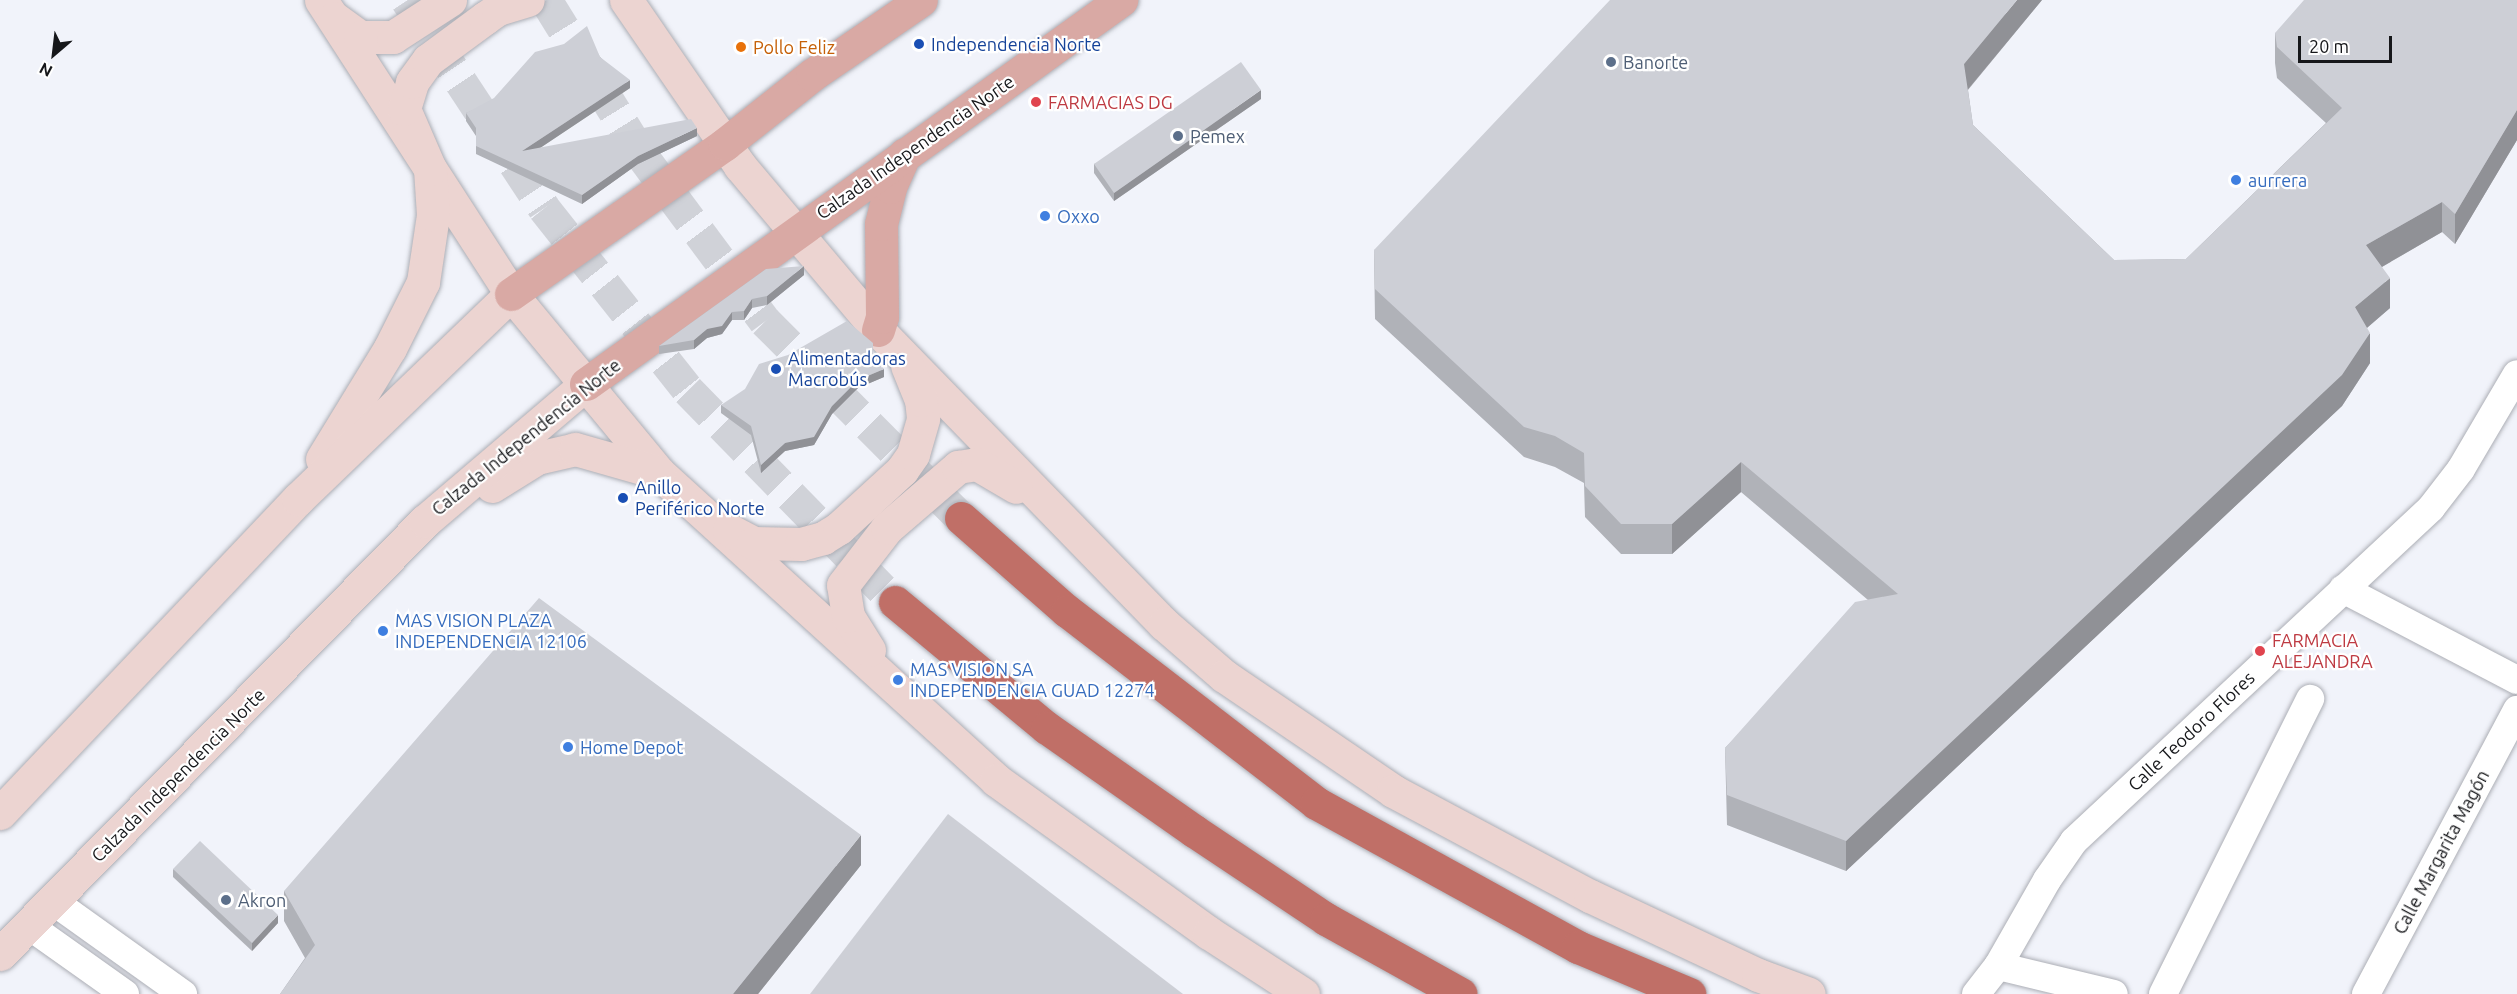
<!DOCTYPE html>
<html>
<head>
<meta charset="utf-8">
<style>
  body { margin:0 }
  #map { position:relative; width:2517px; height:994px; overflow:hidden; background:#f1f3fa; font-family:Ubuntu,sans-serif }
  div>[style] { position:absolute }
  .highway-tunnel>* { height:33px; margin-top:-16.5px; transform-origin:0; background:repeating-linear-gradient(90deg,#d0d2d8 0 33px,transparent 0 49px) }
  .roads { filter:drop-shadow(0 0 2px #acaeb5) drop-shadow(0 0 2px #acaeb5) }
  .street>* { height:28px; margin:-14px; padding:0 14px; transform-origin:14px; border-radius:14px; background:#fff }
  .secondary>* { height:33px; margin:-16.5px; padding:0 16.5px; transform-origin:16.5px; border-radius:16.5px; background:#ecd4d1 }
  .primary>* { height:33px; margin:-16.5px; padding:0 16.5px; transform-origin:16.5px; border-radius:16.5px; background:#d9a9a4 }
  .highway>* { height:33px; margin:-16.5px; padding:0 16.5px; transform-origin:16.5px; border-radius:16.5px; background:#c06f67 }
  .wall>* { inset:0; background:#b0b2b8 }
  .shaded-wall>* { inset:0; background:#909196 }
  .building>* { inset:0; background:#cdcfd6 }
  .dots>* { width:16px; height:16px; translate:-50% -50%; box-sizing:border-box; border:3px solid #fff; border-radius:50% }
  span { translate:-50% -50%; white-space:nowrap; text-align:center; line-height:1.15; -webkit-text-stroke:4.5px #fff; paint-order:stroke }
  .transit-label { font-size:18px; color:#164399 }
  .left { translate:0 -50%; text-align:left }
  .food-label { font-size:18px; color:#c56008 }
  .service-label { font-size:18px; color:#4e5e75 }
  .health-label { font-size:18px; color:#be3a42 }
  .street-label { font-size:18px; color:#16171a }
  .shop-label { font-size:18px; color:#366cbe }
  .north { position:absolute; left:24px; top:24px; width:60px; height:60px; -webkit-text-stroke:4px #fff; paint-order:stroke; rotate:208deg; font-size:16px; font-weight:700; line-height:24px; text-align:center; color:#16171a }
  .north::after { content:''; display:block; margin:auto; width:21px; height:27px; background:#16171a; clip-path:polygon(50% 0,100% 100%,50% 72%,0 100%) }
  .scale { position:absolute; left:2298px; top:36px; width:94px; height:27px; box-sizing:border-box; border:3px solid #16171a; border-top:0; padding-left:8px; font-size:18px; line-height:21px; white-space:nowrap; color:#16171a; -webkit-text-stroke:4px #fff; paint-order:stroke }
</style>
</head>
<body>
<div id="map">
  <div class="highway-tunnel">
    <i style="left:407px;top:0;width:249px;rotate:56.6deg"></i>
    <i style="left:544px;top:208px;width:232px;rotate:51.6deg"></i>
    <i style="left:688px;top:390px;width:296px;rotate:45.7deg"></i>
    <i style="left:546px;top:0;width:181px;rotate:58.3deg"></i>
    <i style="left:641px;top:154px;width:208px;rotate:53.4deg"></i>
    <i style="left:765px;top:321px;width:278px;rotate:45.1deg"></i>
  </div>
  <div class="roads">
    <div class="street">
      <i style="left:2343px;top:589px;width:196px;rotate:27.6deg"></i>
      <i style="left:53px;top:901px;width:160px;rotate:35.6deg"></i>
      <i style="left:28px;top:925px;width:119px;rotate:35.4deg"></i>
      <i style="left:1998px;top:966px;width:119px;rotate:13.6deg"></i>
      <i style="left:1976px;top:994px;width:36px;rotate:-52deg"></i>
      <i style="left:1998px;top:966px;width:99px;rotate:-60.3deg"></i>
      <i style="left:2047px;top:880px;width:47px;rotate:-55.3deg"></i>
      <i style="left:2074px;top:841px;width:488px;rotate:-43deg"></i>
      <i style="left:2431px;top:508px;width:49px;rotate:-52.4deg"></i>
      <i style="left:2461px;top:469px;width:110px;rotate:-59.5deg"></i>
      <i style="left:2163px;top:994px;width:330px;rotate:-63.5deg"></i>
      <i style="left:2366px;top:994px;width:322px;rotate:-62deg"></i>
    </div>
    <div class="secondary">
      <i style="left:321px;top:0;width:350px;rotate:57.1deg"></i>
      <i style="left:511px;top:294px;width:232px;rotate:50.4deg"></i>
      <i style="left:659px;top:473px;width:456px;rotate:42.3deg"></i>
      <i style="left:996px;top:780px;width:262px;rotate:35.7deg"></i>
      <i style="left:1209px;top:933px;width:112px;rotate:33deg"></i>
      <i style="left:626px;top:0;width:201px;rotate:55.5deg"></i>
      <i style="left:740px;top:166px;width:214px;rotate:49.9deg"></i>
      <i style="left:878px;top:330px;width:410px;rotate:45.8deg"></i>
      <i style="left:1164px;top:624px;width:79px;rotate:40.9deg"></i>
      <i style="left:1224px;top:676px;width:204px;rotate:34.2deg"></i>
      <i style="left:1393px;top:791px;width:223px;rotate:28.1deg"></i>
      <i style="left:1590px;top:896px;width:186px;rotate:25.2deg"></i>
      <i style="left:1758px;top:975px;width:54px;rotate:20.4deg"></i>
      <i style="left:334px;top:18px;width:32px;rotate:36deg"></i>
      <i style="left:360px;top:37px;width:33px"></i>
      <i style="left:393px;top:37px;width:68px;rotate:-33deg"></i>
      <i style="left:322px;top:459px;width:130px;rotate:-58.5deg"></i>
      <i style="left:390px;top:348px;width:74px;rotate:-63.4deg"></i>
      <i style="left:423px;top:282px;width:68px;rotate:-81.5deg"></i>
      <i style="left:433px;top:215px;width:46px;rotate:-93.7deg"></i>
      <i style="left:430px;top:169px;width:65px;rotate:-113.4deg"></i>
      <i style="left:404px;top:109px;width:28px;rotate:-73deg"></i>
      <i style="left:412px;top:82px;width:27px;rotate:-54deg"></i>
      <i style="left:428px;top:60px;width:71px;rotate:-36.4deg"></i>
      <i style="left:485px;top:18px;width:16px;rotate:-35deg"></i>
      <i style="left:498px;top:9px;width:31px;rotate:-17deg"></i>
      <i style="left:492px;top:486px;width:53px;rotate:-31.9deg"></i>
      <i style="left:537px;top:458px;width:39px;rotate:-13deg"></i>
      <i style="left:575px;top:449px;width:87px;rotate:15.9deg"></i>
      <i style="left:729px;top:530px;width:27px;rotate:28deg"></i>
      <i style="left:753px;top:543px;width:48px;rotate:1.2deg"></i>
      <i style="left:801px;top:544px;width:23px;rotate:-15deg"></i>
      <i style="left:823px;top:538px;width:19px;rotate:-32deg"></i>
      <i style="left:839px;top:528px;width:86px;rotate:-42.6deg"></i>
      <i style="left:902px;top:470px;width:19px;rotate:-55deg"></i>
      <i style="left:913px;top:454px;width:37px;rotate:-74deg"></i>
      <i style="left:923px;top:418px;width:18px;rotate:-96deg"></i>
      <i style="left:921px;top:400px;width:37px;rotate:-112deg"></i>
      <i style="left:869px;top:650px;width:40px;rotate:-122deg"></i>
      <i style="left:848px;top:616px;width:31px;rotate:-99deg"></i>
      <i style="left:843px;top:585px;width:72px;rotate:-52.3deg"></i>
      <i style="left:887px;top:528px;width:94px;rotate:-40.7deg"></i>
      <i style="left:958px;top:467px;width:19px;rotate:-9deg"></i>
      <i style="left:977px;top:464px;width:45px;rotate:30.5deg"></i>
      <i style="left:0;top:813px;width:433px;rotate:-46.5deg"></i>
      <i style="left:298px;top:499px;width:296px;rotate:-43.9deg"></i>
      <i style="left:0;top:954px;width:607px;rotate:-45.53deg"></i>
      <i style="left:425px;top:521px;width:211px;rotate:-40.4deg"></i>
    </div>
    <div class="primary">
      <i style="left:511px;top:294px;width:261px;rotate:-35deg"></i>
      <i style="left:725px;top:144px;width:111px;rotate:-38.4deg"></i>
      <i style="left:812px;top:75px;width:132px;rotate:-34.5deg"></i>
      <i style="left:878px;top:330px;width:14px;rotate:-73deg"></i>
      <i style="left:882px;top:317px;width:93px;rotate:-90.6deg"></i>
      <i style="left:881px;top:224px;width:38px;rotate:-76deg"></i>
      <i style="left:890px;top:187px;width:36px;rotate:-66deg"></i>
      <i style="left:586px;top:384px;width:659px;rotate:-35.67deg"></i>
    </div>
    <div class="highway">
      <i style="left:961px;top:518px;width:141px;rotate:41.3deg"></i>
      <i style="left:1067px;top:611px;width:314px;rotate:37.6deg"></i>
      <i style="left:1316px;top:803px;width:299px;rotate:28.8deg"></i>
      <i style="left:1578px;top:947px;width:121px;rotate:22.9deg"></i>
      <i style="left:895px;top:602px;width:197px;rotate:39.7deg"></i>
      <i style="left:1047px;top:728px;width:179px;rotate:35deg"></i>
      <i style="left:1194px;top:831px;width:159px;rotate:33.7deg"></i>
      <i style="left:1326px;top:919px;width:154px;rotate:29.1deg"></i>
    </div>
  </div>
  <div class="wall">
    <i style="clip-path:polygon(2042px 0,1968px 90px,1973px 125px,2114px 260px,2186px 259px,2326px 123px,2277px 78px,2275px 63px,2275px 33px,2517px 0,2517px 140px,2455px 244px,2442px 232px,2382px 267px,2390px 308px,2367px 328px,2370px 363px,2342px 406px,1846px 871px,1727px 825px,1725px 748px,1868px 600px,1741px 492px,1672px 554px,1621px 554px,1585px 517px,1584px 483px,1555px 467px,1524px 457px,1375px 319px,1374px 250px)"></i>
    <i style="clip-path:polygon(600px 57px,630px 88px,540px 148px,697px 136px,638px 164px,582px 204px,476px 154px,476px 136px,466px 121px,466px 113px)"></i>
    <i style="clip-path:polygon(1261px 99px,1114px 201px,1094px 173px,1094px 164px)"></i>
    <i style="clip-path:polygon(766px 269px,804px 275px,767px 305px,752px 308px,744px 320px,732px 320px,722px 334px,707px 338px,694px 349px,659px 354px,659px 346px)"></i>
    <i style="clip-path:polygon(873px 353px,884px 377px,858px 388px,832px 414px,814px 445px,785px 451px,761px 473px,751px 435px,721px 413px,721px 405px)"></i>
    <i style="clip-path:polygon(861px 865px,758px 994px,280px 994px,305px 958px,284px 921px,284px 891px)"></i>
    <i style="clip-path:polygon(173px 869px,278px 923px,252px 951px,173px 877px)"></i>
  </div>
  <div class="shaded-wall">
    <i style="clip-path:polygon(2017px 0,2042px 0,1964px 94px,1964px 64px)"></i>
    <i style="clip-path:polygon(630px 80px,630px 88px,522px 160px,522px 151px)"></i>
    <i style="clip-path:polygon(1261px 90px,1261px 99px,1114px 201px,1114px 193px)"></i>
    <i style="clip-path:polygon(2517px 110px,2517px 140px,2455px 244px,2455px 214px)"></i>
    <i style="clip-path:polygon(697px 128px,697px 136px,638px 164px,582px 204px,582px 195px,638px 156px)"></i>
    <i style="clip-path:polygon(2442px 202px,2442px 232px,2366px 276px,2366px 245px)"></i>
    <i style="clip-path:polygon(804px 266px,804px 275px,767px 305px,767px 296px)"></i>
    <i style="clip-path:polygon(2390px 278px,2390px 308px,2355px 338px,2355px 307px)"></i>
    <i style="clip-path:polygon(752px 299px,752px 308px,744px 320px,744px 311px)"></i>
    <i style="clip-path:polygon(732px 312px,732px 320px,722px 334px,707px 338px,694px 349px,694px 340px,707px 329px)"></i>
    <i style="clip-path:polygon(2370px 333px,2370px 363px,2342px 406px,1846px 871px,1846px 841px)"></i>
    <i style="clip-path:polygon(884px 369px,884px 377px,858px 388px,832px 414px,814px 445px,785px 451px,761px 473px,761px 465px,785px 443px,832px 406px,858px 380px)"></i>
    <i style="clip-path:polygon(1741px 462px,1741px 492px,1672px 554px,1672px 524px)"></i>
    <i style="clip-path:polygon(861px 835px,861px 865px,758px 994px,733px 994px)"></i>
    <i style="clip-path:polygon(278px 915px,278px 923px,252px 951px,252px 943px)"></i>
  </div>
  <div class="building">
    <i style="clip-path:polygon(1610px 0,2017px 0,1964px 64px,1973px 125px,2114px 260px,2186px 259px,2342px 108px,2277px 47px,2275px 33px,2304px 0,2517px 0,2517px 110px,2455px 214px,2442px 202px,2366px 245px,2390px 278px,2355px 307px,2370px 333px,2342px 375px,1846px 841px,1727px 795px,1725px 748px,1855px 602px,1898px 594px,1741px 462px,1672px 524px,1621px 524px,1585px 486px,1584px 453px,1555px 436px,1524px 427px,1375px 289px,1374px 250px)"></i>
    <i style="clip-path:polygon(587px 26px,600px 57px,630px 80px,522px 151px,691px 119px,697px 128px,638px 156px,582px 195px,476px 146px,476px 128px,466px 113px,494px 98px,535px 52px,564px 44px)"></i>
    <i style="clip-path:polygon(1241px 62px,1261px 90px,1114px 193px,1094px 164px)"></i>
    <i style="clip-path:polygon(804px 266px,767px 296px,752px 299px,744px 311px,732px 312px,722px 326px,707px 329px,694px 340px,659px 346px,766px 269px)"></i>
    <i style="clip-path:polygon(847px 321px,873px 343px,873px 353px,884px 369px,858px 380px,832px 406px,814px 437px,785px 443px,761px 465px,751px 426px,721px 405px,745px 389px,759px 364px,788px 355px)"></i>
    <i style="clip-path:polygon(539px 598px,861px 835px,733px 994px,280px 994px,315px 945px,284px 891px)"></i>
    <i style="clip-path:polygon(948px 814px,1183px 994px,810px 994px)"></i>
    <i style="clip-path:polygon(200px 841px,278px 915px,252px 943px,173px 869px)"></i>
  </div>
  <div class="dots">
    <i style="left:919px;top:44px;background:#1a4fb4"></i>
    <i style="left:741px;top:47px;background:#e8710a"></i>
    <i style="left:1611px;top:62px;background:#5c6f8a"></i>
    <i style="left:1036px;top:102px;background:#e0444e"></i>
    <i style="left:1178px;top:136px;background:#5c6f8a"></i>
    <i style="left:2236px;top:180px;background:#3f7fe0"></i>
    <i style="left:1045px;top:216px;background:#3f7fe0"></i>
    <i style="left:776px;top:369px;background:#1a4fb4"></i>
    <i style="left:623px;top:498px;background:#1a4fb4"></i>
    <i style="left:383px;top:631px;background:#3f7fe0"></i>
    <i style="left:2260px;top:651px;background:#e0444e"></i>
    <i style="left:898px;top:680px;background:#3f7fe0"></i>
    <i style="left:568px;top:747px;background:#3f7fe0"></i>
    <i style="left:226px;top:900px;background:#5c6f8a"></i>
  </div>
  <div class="transit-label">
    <span class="left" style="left:931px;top:44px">Independencia Norte</span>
    <span class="left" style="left:788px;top:369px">Alimentadoras<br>Macrobús</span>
    <span class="left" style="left:635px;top:498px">Anillo<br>Periférico Norte</span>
  </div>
  <div class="food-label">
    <span class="left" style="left:753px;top:47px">Pollo Feliz</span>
  </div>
  <div class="service-label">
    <span class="left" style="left:1623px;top:62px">Banorte</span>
    <span class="left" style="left:1190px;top:136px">Pemex</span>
    <span class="left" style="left:238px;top:900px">Akron</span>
  </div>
  <div class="health-label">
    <span class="left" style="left:1048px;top:102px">FARMACIAS DG</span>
    <span class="left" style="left:2272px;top:651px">FARMACIA<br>ALEJANDRA</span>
  </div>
  <div class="street-label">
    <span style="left:915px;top:147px;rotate:-35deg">Calzada Independencia Norte</span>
    <span style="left:526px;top:437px;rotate:-39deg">Calzada Independencia Norte</span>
    <span style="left:2191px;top:731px;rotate:-43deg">Calle Teodoro Flores</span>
    <span style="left:178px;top:775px;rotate:-45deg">Calzada Independencia Norte</span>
    <span style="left:2441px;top:852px;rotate:-62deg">Calle Margarita Magón</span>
  </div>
  <div class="shop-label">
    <span class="left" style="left:2248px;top:180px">aurrera</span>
    <span class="left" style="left:1057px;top:216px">Oxxo</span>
    <span class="left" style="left:395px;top:631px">MAS VISION PLAZA<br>INDEPENDENCIA 12106</span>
    <span class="left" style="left:910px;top:680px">MAS VISION SA<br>INDEPENDENCIA GUAD 12274</span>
    <span class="left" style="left:580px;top:747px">Home Depot</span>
  </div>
  <div class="north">N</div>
  <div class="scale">20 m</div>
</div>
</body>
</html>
